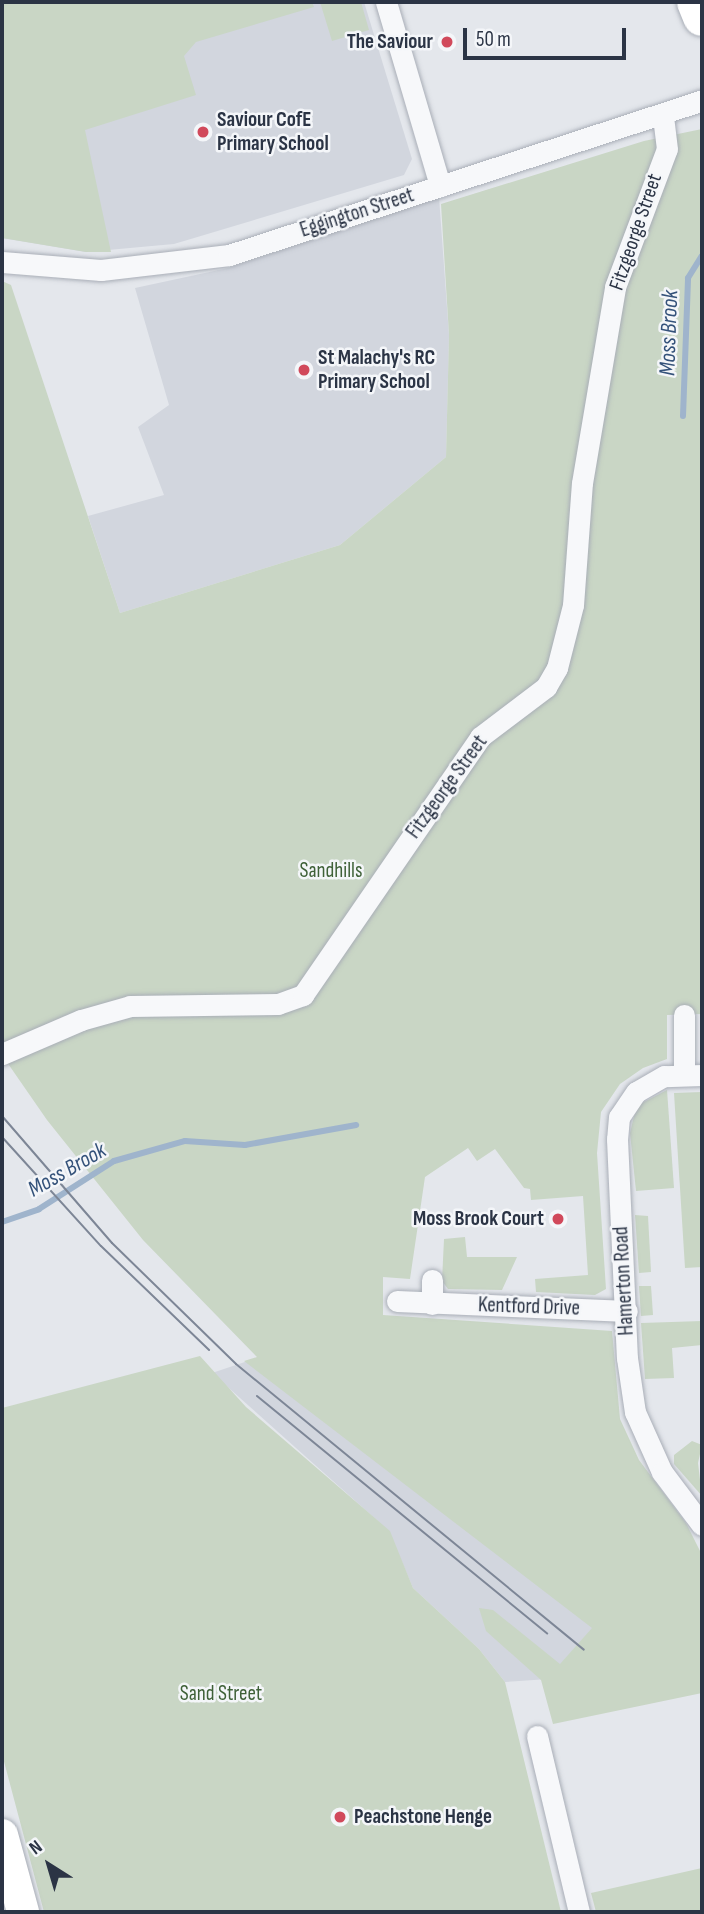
<!DOCTYPE html>
<html>
<head>
<meta charset="utf-8">
<style>
  body { margin:0 }
  #map { position:relative; width:704px; height:1914px; overflow:hidden; background:#e4e7ec; font-family:"Sofia Sans Condensed",sans-serif }
  div>[style] { position:absolute }
  .built>* { inset:0; background:#d2d6de }
  .green>* { inset:0; background:#c9d6c5 }
  .stream>* { height:6px; margin:-3px; padding:0 3px; transform-origin:3px; border-radius:3px; background:#9fb4cc }
  .roads { filter:drop-shadow(0 0 2px #a9aeb7) drop-shadow(0 0 2px #a9aeb7) }
  .street>* { height:21px; margin:-10.5px; padding:0 10.5px; transform-origin:10.5px; border-radius:10.5px; background:#f7f8fa }
  .secondary>* { height:32px; margin:-16px; padding:0 16px; transform-origin:16px; border-radius:16px; background:#fff }
  .highway>* { height:38px; margin:-19px; padding:0 19px; transform-origin:19px; border-radius:19px; background:#fff }
  .tram>* { height:2px; margin:-1px; padding:0 1px; transform-origin:1px; border-radius:1px; background:#7d8696 }
  .dots>* { width:19px; height:19px; translate:-50% -50%; box-sizing:border-box; border:4px solid #f4f6f9; border-radius:50% }
  span { translate:-50% -50%; white-space:nowrap; text-align:center; line-height:1.15; -webkit-text-stroke:5px #f4f6f9; paint-order:stroke }
  .poi-label { font-size:21px; color:#2b3445; font-weight:700 }
  .right { translate:-100% -50%; text-align:right }
  .left { translate:0 -50%; text-align:left }
  .street-label { font-size:21px; color:#2b3445 }
  .park-label { font-size:21px; color:#3f6138 }
  .water-label { font-size:23px; color:#34527a; font-style:italic }
  .frame { position:absolute; inset:0; border:4px solid #2b3445; pointer-events:none }
  .north { position:absolute; left:14px; top:1830px; width:70px; height:70px; -webkit-text-stroke:5px #f4f6f9; paint-order:stroke; rotate:323deg; font-size:19px; font-weight:700; line-height:28px; text-align:center; color:#2b3445 }
  .north::after { content:''; display:block; margin:auto; width:24px; height:32px; background:#2b3445; clip-path:polygon(50% 0,100% 100%,50% 72%,0 100%) }
  .scale { position:absolute; left:463px; top:28px; width:163px; height:32px; box-sizing:border-box; border:4px solid #2b3445; border-top:0; padding-left:9px; font-size:21px; line-height:24px; white-space:nowrap; color:#2b3445; -webkit-text-stroke:5px #f4f6f9; paint-order:stroke }
</style>
</head>
<body>
<div id="map">
  <div class="built">
    <i style="clip-path:polygon(2px 2px,364px 2px,412px 159px,404px 175px,174px 244px,86px 252px,2px 238px)"></i>
    <i style="clip-path:polygon(439px 197px,449px 335px,446px 457px,340px 545px,120px 613px,88px 516px,164px 495px,138px 427px,169px 405px,135px 288px,228px 268px)"></i>
    <i style="clip-path:polygon(346px 1328px,637px 1673px,505px 1682px,479px 1649px,413px 1588px,389px 1531px,212px 1373px)"></i>
  </div>
  <div class="green">
    <i style="clip-path:polygon(2px 2px,312px 2px,314px 7px,196px 42px,184px 56px,196px 95px,85px 130px,111px 252px,86px 252px,2px 238px)"></i>
    <i style="clip-path:polygon(320px 2px,361px 2px,369px 30px,332px 41px)"></i>
    <i style="clip-path:polygon(702px 129px,702px 1014px,667px 1015px,667px 1059px,643px 1068px,620px 1084px,601px 1112px,597px 1153px,606px 1289px,595px 1295px,536px 1292px,535px 1279px,588px 1275px,583px 1196px,531px 1200px,530px 1189px,524px 1188px,495px 1149px,477px 1161px,468px 1148px,425px 1177px,410px 1279px,383px 1277px,383px 1315px,612px 1331px,620px 1419px,639px 1460px,686px 1523px,702px 1555px,702px 1693px,553px 1724px,541px 1680px,486px 1631px,479px 1608px,493px 1610px,560px 1664px,592px 1628px,244px 1361px,257px 1357px,143px 1240px,47px 1120px,2px 1055px,2px 281px,11px 285px,120px 613px,340px 545px,446px 457px,449px 335px,441px 204px,644px 141px)"></i>
    <i style="clip-path:polygon(667px 1090px,674px 1188px,636px 1191px,630px 1133px,634px 1116px,640px 1104px)"></i>
    <i style="clip-path:polygon(702px 1092px,702px 1267px,685px 1268px,674px 1093px)"></i>
    <i style="clip-path:polygon(635px 1215px,648px 1216px,651px 1272px,639px 1273px)"></i>
    <i style="clip-path:polygon(465px 1237px,467px 1257px,517px 1257px,502px 1290px,448px 1289px,442px 1281px,444px 1239px)"></i>
    <i style="clip-path:polygon(639px 1286px,651px 1286px,653px 1315px,641px 1316px)"></i>
    <i style="clip-path:polygon(702px 1321px,702px 1345px,672px 1348px,674px 1378px,645px 1379px,641px 1323px)"></i>
    <i style="clip-path:polygon(200px 1356px,246px 1407px,390px 1531px,413px 1588px,479px 1649px,505px 1682px,561px 1912px,44px 1912px,2px 1754px,2px 1408px)"></i>
    <i style="clip-path:polygon(692px 1441px,702px 1445px,698px 1463px,702px 1496px,674px 1464px,674px 1455px)"></i>
    <i style="clip-path:polygon(702px 1868px,702px 1912px,596px 1912px,591px 1893px)"></i>
  </div>
  <div class="stream">
    <i style="left:683px;top:416px;width:138px;rotate:-87.9deg"></i>
    <i style="left:688px;top:278px;width:26px;rotate:-58deg"></i>
    <i style="left:2px;top:1222px;width:39px;rotate:-19deg"></i>
    <i style="left:39px;top:1209px;width:89px;rotate:-32.6deg"></i>
    <i style="left:114px;top:1161px;width:74px;rotate:-15.7deg"></i>
    <i style="left:185px;top:1141px;width:60px;rotate:3.8deg"></i>
    <i style="left:245px;top:1145px;width:113px;rotate:-10.2deg"></i>
  </div>
  <div class="roads">
    <div class="street">
      <i style="left:386px;top:2px;width:192px;rotate:73.6deg"></i>
      <i style="left:2px;top:262px;width:99px;rotate:4.6deg"></i>
      <i style="left:101px;top:270px;width:129px;rotate:-6.7deg"></i>
      <i style="left:229px;top:255px;width:498px;rotate:-18.1deg"></i>
      <i style="left:2px;top:1054px;width:86px;rotate:-23.3deg"></i>
      <i style="left:81px;top:1020px;width:51px;rotate:-15.9deg"></i>
      <i style="left:130px;top:1006px;width:148px;rotate:-0.8deg"></i>
      <i style="left:278px;top:1004px;width:27px;rotate:-20deg"></i>
      <i style="left:303px;top:995px;width:313px;rotate:-55.5deg"></i>
      <i style="left:480px;top:737px;width:83px;rotate:-37.1deg"></i>
      <i style="left:546px;top:687px;width:22px;rotate:-60deg"></i>
      <i style="left:557px;top:668px;width:65px;rotate:-75.7deg"></i>
      <i style="left:573px;top:605px;width:122px;rotate:-85.8deg"></i>
      <i style="left:582px;top:483px;width:199px;rotate:-80.4deg"></i>
      <i style="left:615px;top:287px;width:147px;rotate:-69.4deg"></i>
      <i style="left:667px;top:149px;width:35px;rotate:-97deg"></i>
      <i style="left:684px;top:1075px;width:60px;rotate:-90deg"></i>
      <i style="left:702px;top:1075px;width:38px;rotate:178deg"></i>
      <i style="left:664px;top:1076px;width:32px;rotate:150deg"></i>
      <i style="left:636px;top:1092px;width:30px;rotate:124deg"></i>
      <i style="left:619px;top:1117px;width:22px;rotate:95deg"></i>
      <i style="left:617px;top:1139px;width:219px;rotate:87.4deg"></i>
      <i style="left:627px;top:1358px;width:55px;rotate:81.6deg"></i>
      <i style="left:635px;top:1412px;width:66px;rotate:65.8deg"></i>
      <i style="left:662px;top:1472px;width:66px;rotate:53deg"></i>
      <i style="left:432px;top:1280px;width:24px;rotate:90deg"></i>
      <i style="left:397px;top:1301px;width:230px;rotate:2.5deg"></i>
      <i style="left:537px;top:1736px;width:181px;rotate:76.6deg"></i>
    </div>
    <div class="secondary">
      <i style="left:2px;top:1835px;width:80px;rotate:74.7deg"></i>
    </div>
    <div class="highway">
      <i style="left:696px;top:2px;width:16px;rotate:68deg"></i>
    </div>
  </div>
  <div class="tram">
    <i style="left:2px;top:1116px;width:168px;rotate:49.1deg"></i>
    <i style="left:112px;top:1243px;width:173px;rotate:44.3deg"></i>
    <i style="left:236px;top:1364px;width:450px;rotate:39.4deg"></i>
    <i style="left:2px;top:1137px;width:147px;rotate:47.8deg"></i>
    <i style="left:101px;top:1246px;width:150px;rotate:43.9deg"></i>
    <i style="left:257px;top:1396px;width:375px;rotate:39.3deg"></i>
  </div>
  <div class="dots">
    <i style="left:447px;top:42px;background:#d1495b"></i>
    <i style="left:203px;top:132px;background:#d1495b"></i>
    <i style="left:304px;top:370px;background:#d1495b"></i>
    <i style="left:558px;top:1219px;background:#d1495b"></i>
    <i style="left:340px;top:1817px;background:#d1495b"></i>
  </div>
  <div class="poi-label">
    <span class="right" style="left:433px;top:42px">The Saviour</span>
    <span class="left" style="left:217px;top:132px">Saviour CofE<br>Primary School</span>
    <span class="left" style="left:318px;top:370px">St Malachy's RC<br>Primary School</span>
    <span class="right" style="left:544px;top:1219px">Moss Brook Court</span>
    <span class="left" style="left:354px;top:1817px">Peachstone Henge</span>
  </div>
  <div class="street-label">
    <span style="left:357px;top:213px;rotate:-18deg">Eggington Street</span>
    <span style="left:636px;top:232px;rotate:-71deg">Fitzgeorge Street</span>
    <span style="left:447px;top:787px;rotate:-54deg">Fitzgeorge Street</span>
    <span style="left:624px;top:1281px;rotate:-93deg">Hamerton Road</span>
    <span style="left:529px;top:1307px;rotate:2deg">Kentford Drive</span>
  </div>
  <div class="park-label">
    <span style="left:331px;top:871px">Sandhills</span>
    <span style="left:221px;top:1694px">Sand Street</span>
  </div>
  <div class="water-label">
    <span style="left:669px;top:333px;rotate:-88deg">Moss Brook</span>
    <span style="left:67px;top:1170px;rotate:-30deg">Moss Brook</span>
  </div>
  <div class="frame"></div>
  <div class="north">N</div>
  <div class="scale">50 m</div>
</div>
</body>
</html>
